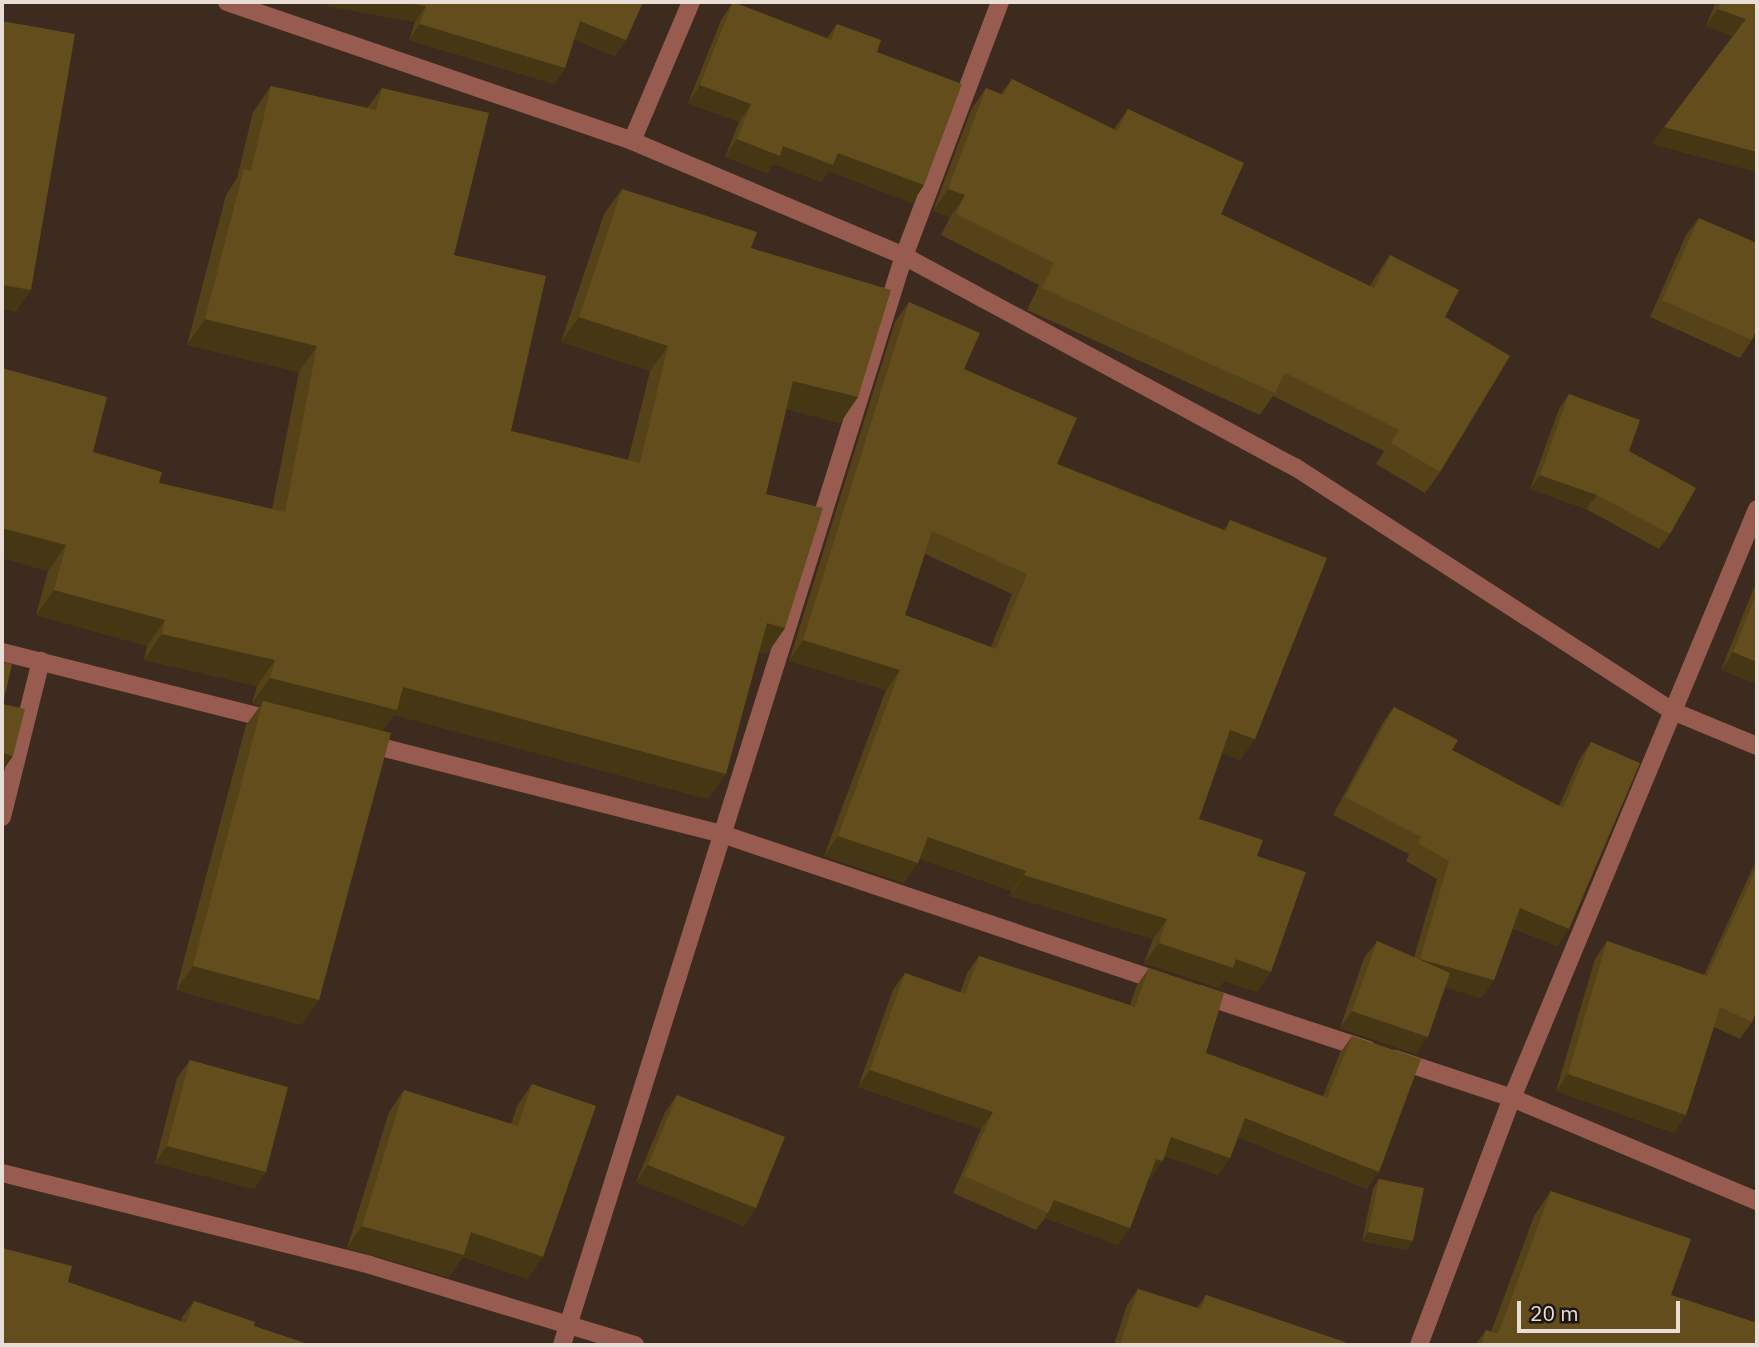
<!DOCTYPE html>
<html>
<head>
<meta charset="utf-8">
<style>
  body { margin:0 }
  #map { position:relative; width:1759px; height:1347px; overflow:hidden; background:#3c2b1e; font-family:"IBM Plex Sans",sans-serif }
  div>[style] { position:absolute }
  .minor>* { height:18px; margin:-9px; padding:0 9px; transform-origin:9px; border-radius:9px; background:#975c4f }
  .wall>* { inset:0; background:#554218 }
  .shaded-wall>* { inset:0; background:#453614 }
  .building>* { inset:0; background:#634d1c }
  span { translate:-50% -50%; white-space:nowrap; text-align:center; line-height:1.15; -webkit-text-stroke:7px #1d1510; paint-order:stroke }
  .frame { position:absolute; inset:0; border:4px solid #e9ded5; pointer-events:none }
  .scale { position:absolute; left:1517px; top:1301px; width:163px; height:32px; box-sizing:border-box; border:4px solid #e9ded5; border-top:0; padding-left:9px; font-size:21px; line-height:24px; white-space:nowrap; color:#e9ded5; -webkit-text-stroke:5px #1d1510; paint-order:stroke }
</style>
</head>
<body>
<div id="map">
  <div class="minor">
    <i style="left:227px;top:2px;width:428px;rotate:18.9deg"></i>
    <i style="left:632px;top:141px;width:295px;rotate:22.9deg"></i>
    <i style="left:904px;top:256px;width:444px;rotate:28.4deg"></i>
    <i style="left:1295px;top:467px;width:447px;rotate:32.9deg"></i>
    <i style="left:1670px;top:710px;width:94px;rotate:22.5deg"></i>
    <i style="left:632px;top:141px;width:151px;rotate:-67deg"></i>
    <i style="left:2px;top:652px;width:284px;rotate:14.1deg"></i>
    <i style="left:365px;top:743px;width:368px;rotate:14.3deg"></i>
    <i style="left:722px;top:834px;width:468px;rotate:18.6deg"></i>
    <i style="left:2px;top:817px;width:161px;rotate:-76deg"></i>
    <i style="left:1199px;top:994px;width:178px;rotate:18.3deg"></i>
    <i style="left:1395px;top:1059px;width:123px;rotate:18.4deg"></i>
    <i style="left:1512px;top:1098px;width:266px;rotate:22.8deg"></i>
    <i style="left:2px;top:1173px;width:379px;rotate:14deg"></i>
    <i style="left:370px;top:1265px;width:277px;rotate:16.8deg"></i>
    <i style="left:562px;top:1345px;width:1141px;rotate:-72.57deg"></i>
    <i style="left:904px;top:256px;width:272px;rotate:-69.3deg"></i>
    <i style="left:1419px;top:1345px;width:264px;rotate:-69.4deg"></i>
    <i style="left:1512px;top:1098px;width:638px;rotate:-67.41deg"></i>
  </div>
  <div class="wall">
    <i style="clip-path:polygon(328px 2px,643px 2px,626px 40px,615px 56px,574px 39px,565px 68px,554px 84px,409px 40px,415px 22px,327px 6px)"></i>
    <i style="clip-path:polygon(733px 2px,827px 38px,837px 24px,877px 52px,924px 185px,912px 203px,829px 171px,821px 182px,774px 164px,767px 173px,725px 157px,739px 122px,688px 103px,721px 20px)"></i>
    <i style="clip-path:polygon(1716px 2px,1757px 2px,1757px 172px,1652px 144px,1733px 36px,1706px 26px)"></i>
    <i style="clip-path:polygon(1012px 79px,1114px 129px,1128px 109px,1221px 214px,1370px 286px,1375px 277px,1390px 255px,1445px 317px,1440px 472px,1425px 493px,1376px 464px,1384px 451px,1273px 396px,1260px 415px,1027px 310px,1039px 285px,941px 235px,950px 217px,933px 211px,971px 110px,986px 88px,1001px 94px)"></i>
    <i style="clip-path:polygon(271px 86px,367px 108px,382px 88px,454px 255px,511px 431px,628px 460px,650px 371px,561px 342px,604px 214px,622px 189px,751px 248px,858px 397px,840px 423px,786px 409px,766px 494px,785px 628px,767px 654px,759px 652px,708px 799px,394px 715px,382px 731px,319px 1000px,301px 1025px,176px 990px,246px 725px,260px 706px,252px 703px,257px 686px,144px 660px,147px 646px,36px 615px,48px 571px,2px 558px,2px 368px,93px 452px,159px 483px,272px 509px,299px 372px,187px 345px,226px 195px,237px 178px,253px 112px)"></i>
    <i style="clip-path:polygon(1699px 218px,1752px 340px,1740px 358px,1650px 317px,1686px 235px)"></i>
    <i style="clip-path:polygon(evenodd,909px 302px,964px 369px,1057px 464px,1224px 530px,1230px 520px,1255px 739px,1240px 760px,1222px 753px,1199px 819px,1257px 856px,1257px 992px,1224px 981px,1219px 988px,1144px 963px,1153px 939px,1010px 896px,1012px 891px,920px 859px,904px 883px,824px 856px,886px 690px,789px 661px,895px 322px,909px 302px,925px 554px,1012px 594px,991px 647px,905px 615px,925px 554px)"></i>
    <i style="clip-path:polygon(1569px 394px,1629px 451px,1670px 534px,1659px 549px,1586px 509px,1530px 489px,1559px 409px)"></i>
    <i style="clip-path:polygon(1757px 580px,1757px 684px,1721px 670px)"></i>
    <i style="clip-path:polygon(1394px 707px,1452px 750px,1559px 806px,1579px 760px,1591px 742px,1557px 946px,1513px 928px,1494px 980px,1481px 998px,1445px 987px,1416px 1054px,1340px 1028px,1364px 958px,1377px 941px,1414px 957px,1437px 879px,1406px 861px,1409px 854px,1333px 815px,1382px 724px)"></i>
    <i style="clip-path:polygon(1757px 860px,1757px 1013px,1756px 1013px,1752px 1022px,1740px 1039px,1714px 1027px,1686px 1115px,1674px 1133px,1556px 1091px,1595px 959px,1607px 941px,1704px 975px,1754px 865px)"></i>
    <i style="clip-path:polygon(979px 956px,1130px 1005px,1137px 985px,1149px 968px,1206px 1053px,1323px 1096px,1340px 1053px,1352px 1036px,1367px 1189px,1238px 1137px,1230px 1158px,1218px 1175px,1165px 1156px,1151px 1178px,1149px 1177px,1130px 1228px,1118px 1245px,1045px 1218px,1036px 1230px,953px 1193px,981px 1129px,858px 1087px,893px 990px,905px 973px,960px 993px,967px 973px)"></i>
    <i style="clip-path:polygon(190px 1060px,266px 1172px,254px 1189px,155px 1163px,177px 1078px)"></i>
    <i style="clip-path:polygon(532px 1084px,528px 1279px,463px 1257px,449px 1277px,347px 1248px,389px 1112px,404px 1090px,511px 1124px,517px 1106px)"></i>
    <i style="clip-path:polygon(677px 1095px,756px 1208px,744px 1226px,636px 1182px,665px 1112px)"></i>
    <i style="clip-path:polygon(1379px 1179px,1407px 1250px,1362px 1241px,1373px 1188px)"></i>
    <i style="clip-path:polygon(1551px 1191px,1671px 1295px,1754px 1322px,1757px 1318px,1757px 1345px,1475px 1345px,1486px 1330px,1491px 1332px,1534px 1216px)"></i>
    <i style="clip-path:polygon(68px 1282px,181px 1321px,182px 1317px,194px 1301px,254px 1326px,2px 1345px)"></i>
    <i style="clip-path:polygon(1138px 1289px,1197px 1308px,1206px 1295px,1344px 1345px,1114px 1345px,1127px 1305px)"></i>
  </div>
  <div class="shaded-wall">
    <i style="clip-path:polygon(330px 2px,401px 2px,426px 6px,415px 22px,327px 6px)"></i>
    <i style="clip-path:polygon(1718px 9px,1746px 19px,1733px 37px,1706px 26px)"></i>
    <i style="clip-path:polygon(580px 21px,626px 40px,615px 56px,569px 36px)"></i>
    <i style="clip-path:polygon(420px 24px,565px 68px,554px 84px,409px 40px)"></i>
    <i style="clip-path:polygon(700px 85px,751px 104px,739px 122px,688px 103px)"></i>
    <i style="clip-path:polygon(1664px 127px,1757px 152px,1757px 172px,1652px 144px)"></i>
    <i style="clip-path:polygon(737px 139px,838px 153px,924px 185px,912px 203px,829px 171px,821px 182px,774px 164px,767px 173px,725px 157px)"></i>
    <i style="clip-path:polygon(948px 189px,965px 195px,950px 217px,933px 211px)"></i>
    <i style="clip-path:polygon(2px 285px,31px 290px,16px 312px,2px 309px)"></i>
    <i style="clip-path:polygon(579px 317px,668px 346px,650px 371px,561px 342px)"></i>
    <i style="clip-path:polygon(205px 319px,317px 346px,299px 372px,187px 345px)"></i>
    <i style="clip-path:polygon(793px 381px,858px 397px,840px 423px,775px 406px)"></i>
    <i style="clip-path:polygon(1540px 475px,1597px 495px,1586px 509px,1530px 489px)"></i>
    <i style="clip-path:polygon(2px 528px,66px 545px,48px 571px,2px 558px)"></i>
    <i style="clip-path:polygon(54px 590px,165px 620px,147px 646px,36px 615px)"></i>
    <i style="clip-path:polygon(767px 623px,785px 628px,767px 654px,749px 649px)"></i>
    <i style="clip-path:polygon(162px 634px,275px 660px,257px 686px,144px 660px)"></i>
    <i style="clip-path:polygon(803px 640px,900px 670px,886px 690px,789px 661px)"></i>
    <i style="clip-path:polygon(1733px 652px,1757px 662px,1757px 684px,1721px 670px)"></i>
    <i style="clip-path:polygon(270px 678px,403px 687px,726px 774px,708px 799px,394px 715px,379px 736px,263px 701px,260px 706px,252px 703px)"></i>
    <i style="clip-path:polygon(1230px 730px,1255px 739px,1240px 760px,1215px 750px)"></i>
    <i style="clip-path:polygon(2px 753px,13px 756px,2px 772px)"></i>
    <i style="clip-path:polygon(838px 836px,918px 863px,904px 883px,824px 856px)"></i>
    <i style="clip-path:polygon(928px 837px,1026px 871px,1012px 891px,914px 857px)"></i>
    <i style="clip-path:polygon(1024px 875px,1167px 919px,1153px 939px,1010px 896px)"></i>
    <i style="clip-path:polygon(1520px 908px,1569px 929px,1557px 946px,1508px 925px)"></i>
    <i style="clip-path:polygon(1159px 943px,1236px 959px,1271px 972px,1257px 992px,1224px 981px,1219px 988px,1144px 963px)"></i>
    <i style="clip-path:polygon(1420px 959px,1494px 980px,1481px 998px,1408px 977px)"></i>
    <i style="clip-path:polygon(193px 966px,319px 1000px,301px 1025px,176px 990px)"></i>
    <i style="clip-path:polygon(1352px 1011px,1428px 1037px,1416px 1054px,1340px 1028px)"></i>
    <i style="clip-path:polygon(870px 1070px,993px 1112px,981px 1129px,858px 1087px)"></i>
    <i style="clip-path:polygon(1568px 1074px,1686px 1115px,1674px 1133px,1556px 1091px)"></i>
    <i style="clip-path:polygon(1245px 1118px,1379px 1172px,1367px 1189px,1233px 1135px)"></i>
    <i style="clip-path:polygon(1171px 1137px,1230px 1158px,1218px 1175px,1159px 1154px)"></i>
    <i style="clip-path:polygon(167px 1146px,266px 1172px,254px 1189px,155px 1163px)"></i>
    <i style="clip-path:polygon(1156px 1159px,1163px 1161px,1151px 1178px,1144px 1176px)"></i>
    <i style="clip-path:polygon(648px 1165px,756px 1208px,744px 1226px,636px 1182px)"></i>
    <i style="clip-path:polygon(1054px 1200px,1130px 1228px,1118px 1245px,1045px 1218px)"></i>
    <i style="clip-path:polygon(362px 1226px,471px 1232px,543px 1257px,528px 1279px,463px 1257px,449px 1277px,347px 1248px)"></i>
    <i style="clip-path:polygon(1368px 1232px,1413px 1241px,1407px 1250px,1362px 1241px)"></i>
  </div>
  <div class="building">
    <i style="clip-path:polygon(401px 2px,643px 2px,626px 40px,580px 21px,565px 68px,420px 24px,426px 6px)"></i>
    <i style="clip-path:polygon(733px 2px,831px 40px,837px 24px,881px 40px,877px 52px,962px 84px,924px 185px,838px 153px,833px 165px,783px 146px,780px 156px,737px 139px,751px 104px,700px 85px)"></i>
    <i style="clip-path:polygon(1721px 2px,1757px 2px,1757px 152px,1664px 127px,1746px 19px,1718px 9px)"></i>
    <i style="clip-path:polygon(2px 21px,75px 34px,31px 290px,2px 285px)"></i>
    <i style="clip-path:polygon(1012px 79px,1117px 131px,1128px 109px,1244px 163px,1221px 214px,1374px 288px,1390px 255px,1459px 290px,1445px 317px,1510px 356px,1440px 472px,1391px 443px,1399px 430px,1285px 373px,1275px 393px,1042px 288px,1054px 263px,956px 214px,965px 195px,948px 189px,986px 88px,1003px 95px)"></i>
    <i style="clip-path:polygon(271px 86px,376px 110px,382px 88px,489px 113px,454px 255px,546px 276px,511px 431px,640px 463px,668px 346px,579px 317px,622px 189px,757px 232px,751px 248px,891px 290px,858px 397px,793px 381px,766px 494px,823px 508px,785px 628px,767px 623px,726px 774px,403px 687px,397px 710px,270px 678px,275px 660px,162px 634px,165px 620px,54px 590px,66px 545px,2px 528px,2px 368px,107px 397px,93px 452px,162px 472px,159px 483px,285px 512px,317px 346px,205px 319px,244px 169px,251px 171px)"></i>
    <i style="clip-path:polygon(1699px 218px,1757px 243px,1757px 328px,1752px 340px,1662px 300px)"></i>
    <i style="clip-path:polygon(evenodd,909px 302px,980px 333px,964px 369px,1077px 418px,1057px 464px,1226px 531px,1230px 520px,1327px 558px,1255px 739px,1230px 730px,1199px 819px,1263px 840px,1257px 856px,1306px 872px,1271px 972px,1236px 959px,1233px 968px,1159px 943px,1167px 919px,1024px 875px,1026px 871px,928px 837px,918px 863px,838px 836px,900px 670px,803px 640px,909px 302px,932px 531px,1027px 574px,996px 649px,905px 615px,932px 531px)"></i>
    <i style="clip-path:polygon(1569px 394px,1640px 420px,1629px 451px,1696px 488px,1670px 534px,1597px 495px,1540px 475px)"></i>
    <i style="clip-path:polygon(1757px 592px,1757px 662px,1733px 652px)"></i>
    <i style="clip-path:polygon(2px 662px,12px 664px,3px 704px,25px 709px,13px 756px,2px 753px)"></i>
    <i style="clip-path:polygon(263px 701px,391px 733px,319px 1000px,193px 966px)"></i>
    <i style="clip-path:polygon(1394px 707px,1458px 740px,1452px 750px,1563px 808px,1591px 742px,1640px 763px,1569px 929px,1520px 908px,1494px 980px,1420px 959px,1449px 861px,1418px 843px,1421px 837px,1345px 797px)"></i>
    <i style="clip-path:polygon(1757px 867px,1757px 1009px,1752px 1022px,1720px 1007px,1686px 1115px,1568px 1074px,1607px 941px,1707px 976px)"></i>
    <i style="clip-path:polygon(1377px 941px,1450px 973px,1428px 1037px,1352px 1011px)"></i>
    <i style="clip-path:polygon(979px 956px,1135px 1007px,1149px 968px,1224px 993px,1206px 1053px,1327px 1098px,1352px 1036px,1421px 1059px,1379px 1172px,1245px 1118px,1230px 1158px,1171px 1137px,1163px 1161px,1156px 1159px,1130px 1228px,1054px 1200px,1048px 1213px,964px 1176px,993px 1112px,870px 1070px,905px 973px,965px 994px)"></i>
    <i style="clip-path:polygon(190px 1060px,288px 1087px,266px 1172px,167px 1146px)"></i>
    <i style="clip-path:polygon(532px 1084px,596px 1106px,543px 1257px,471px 1232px,464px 1255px,362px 1226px,404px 1090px,518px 1126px)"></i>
    <i style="clip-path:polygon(677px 1095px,785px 1137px,756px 1208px,648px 1165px)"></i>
    <i style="clip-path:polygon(1379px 1179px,1424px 1188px,1413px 1241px,1368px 1232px)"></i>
    <i style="clip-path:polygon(1551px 1191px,1691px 1239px,1671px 1295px,1757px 1323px,1757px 1345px,1481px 1345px,1486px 1330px,1498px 1334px)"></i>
    <i style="clip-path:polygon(2px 1248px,72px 1266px,68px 1282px,186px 1323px,194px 1301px,255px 1322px,254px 1326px,311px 1345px,2px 1345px)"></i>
    <i style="clip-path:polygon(1138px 1289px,1201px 1309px,1206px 1295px,1345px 1342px,1344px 1345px,1120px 1345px)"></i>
  </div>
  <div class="frame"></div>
  <div class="scale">20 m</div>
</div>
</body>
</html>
